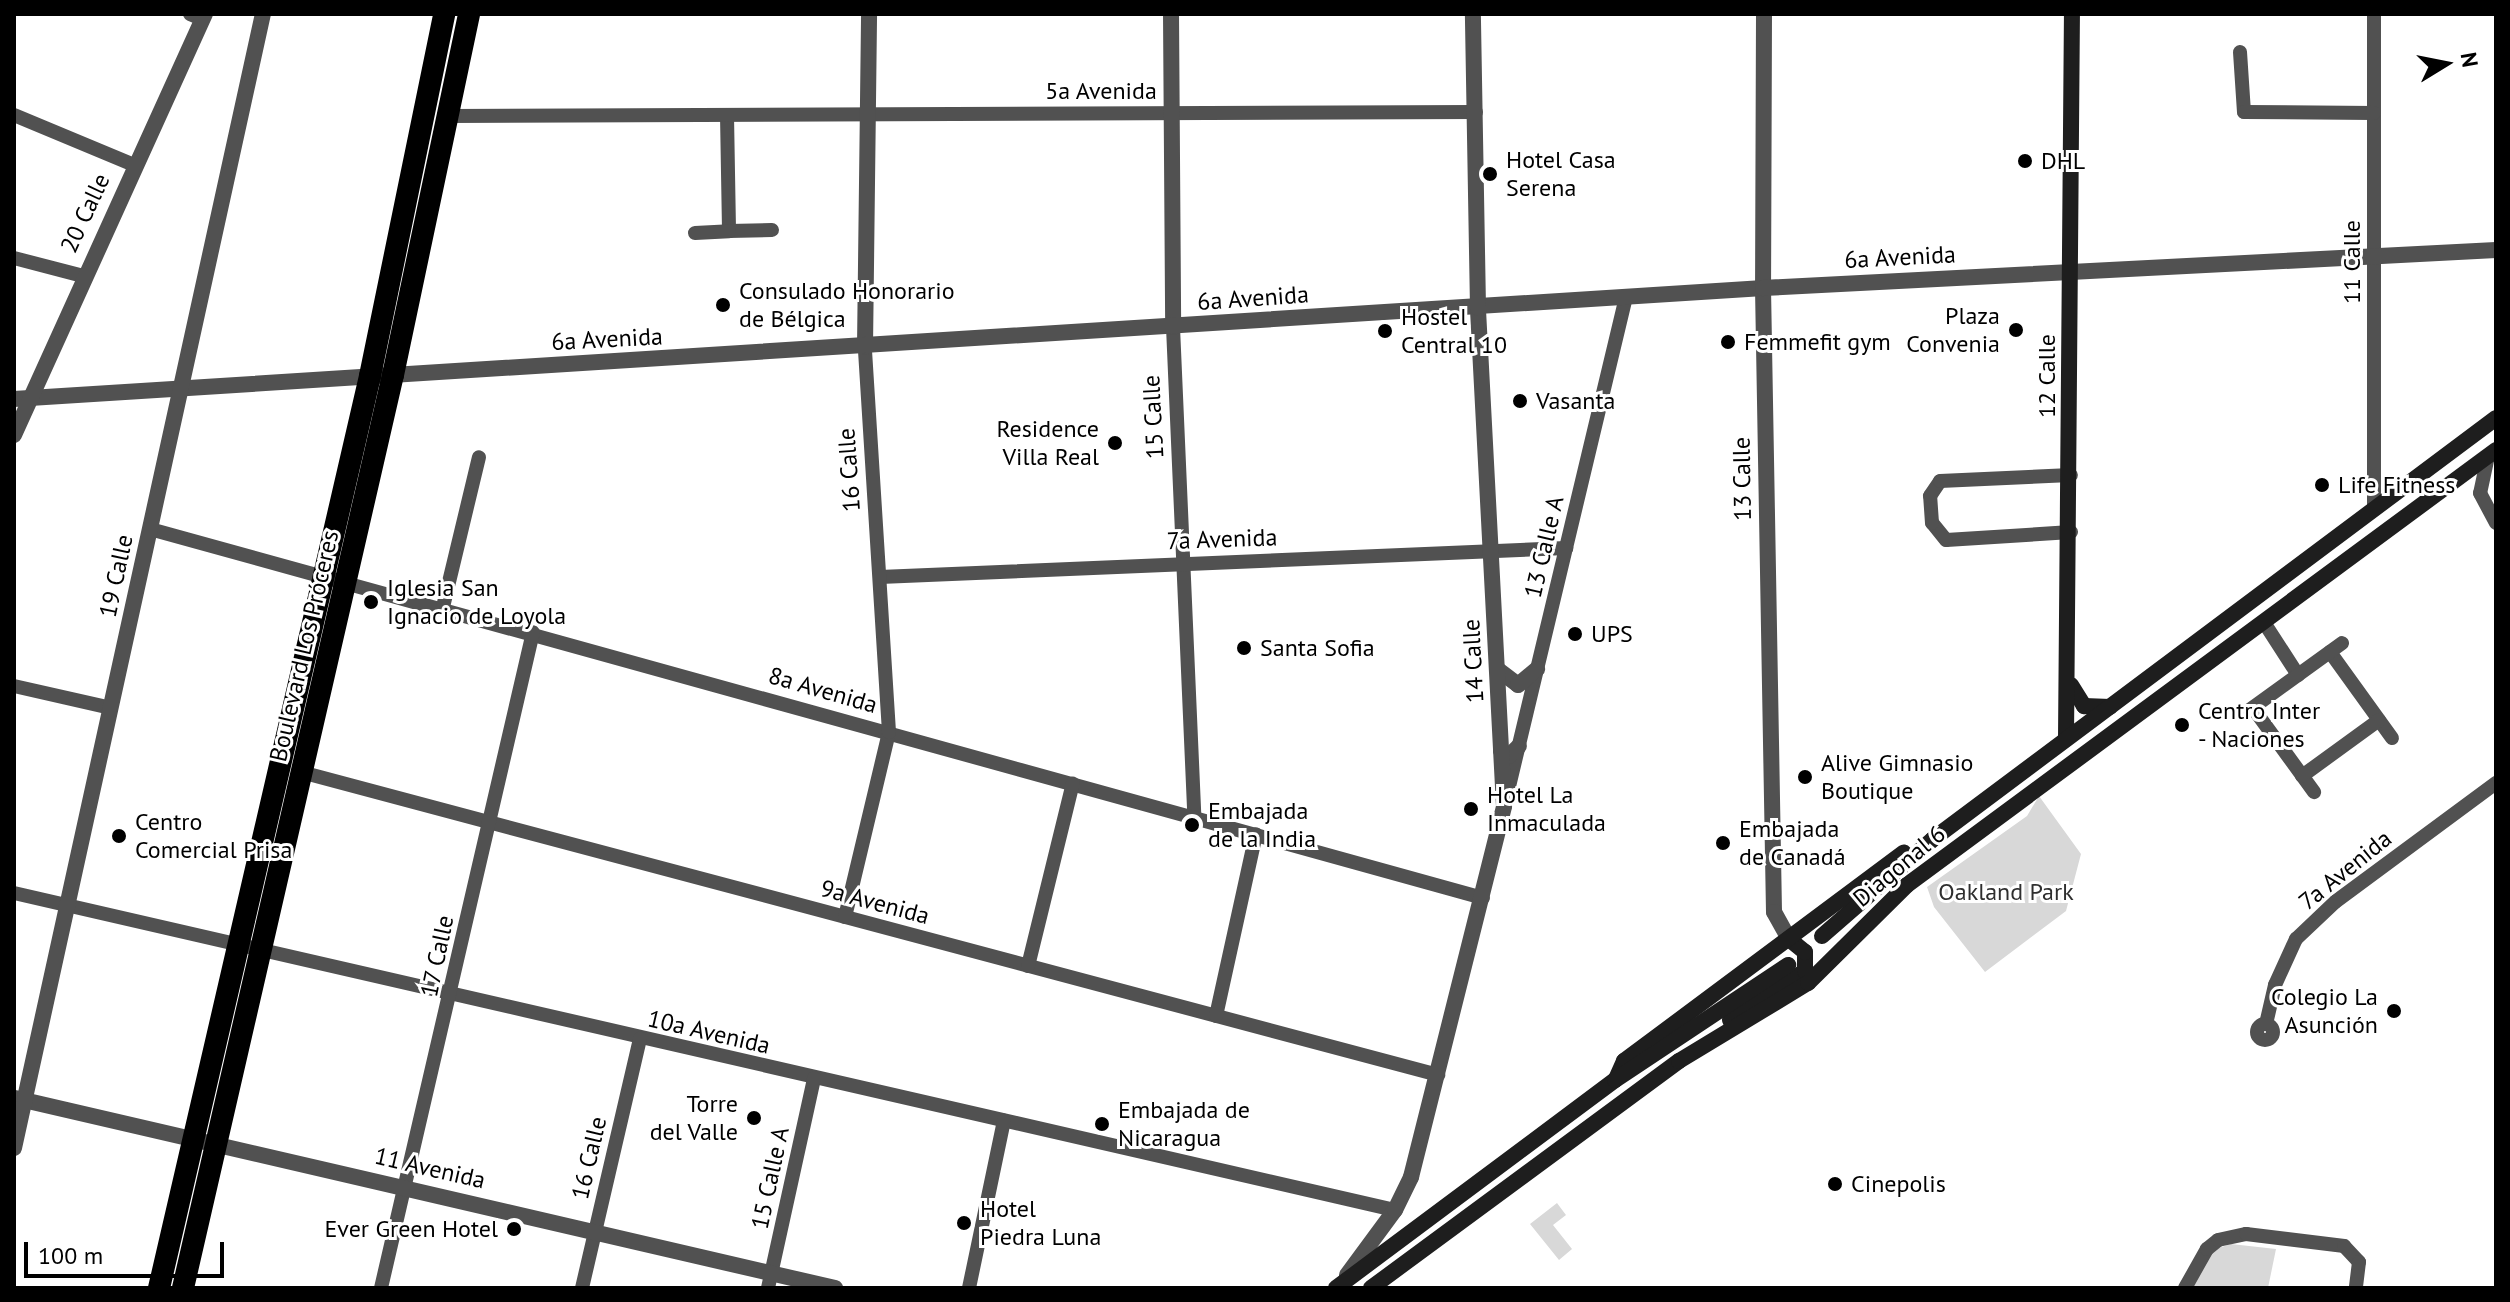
<!DOCTYPE html>
<html>
<head>
<meta charset="utf-8">
<style>
  body { margin:0 }
  #map { position:relative; width:2510px; height:1302px; overflow:hidden; background:#fff; font-family:"PT Sans",sans-serif }
  div>[style] { position:absolute }
  .green>* { inset:0; background:#d8d8d8 }
  .minor>* { height:14px; margin:-7px; padding:0 7px; transform-origin:7px; border-radius:7px; background:#515151 }
  .minor>.ring { margin:-7px; padding:0; box-sizing:content-box; background:none; border:14px solid #515151; border-radius:50% }
  .tertiary>* { height:16px; margin:-8px; padding:0 8px; transform-origin:8px; border-radius:8px; background:#515151 }
  .secondary>* { height:16px; margin:-8px; padding:0 8px; transform-origin:8px; border-radius:8px; background:#1e1e1e }
  .trunk>* { height:22px; margin:-11px; padding:0 11px; transform-origin:11px; border-radius:11px; background:#000 }
  .dots>* { width:22px; height:22px; translate:-50% -50%; box-sizing:border-box; border:4px solid #fff; border-radius:50% }
  span { translate:-50% -50%; white-space:nowrap; text-align:center; line-height:1.15; -webkit-text-stroke:6px #fff; paint-order:stroke }
  .street-label { font-size:24px; color:#000 }
  .poi-label { font-size:24px; color:#000 }
  .left { translate:0 -50%; text-align:left }
  .right { translate:-100% -50%; text-align:right }
  .park-label { font-size:24px; color:#2f2f2f }
  .frame { position:absolute; inset:0; border:16px solid #000; pointer-events:none }
  .north { position:absolute; left:2406px; top:24px; width:80px; height:80px; -webkit-text-stroke:6px #fff; paint-order:stroke; rotate:80deg; font-size:22px; font-weight:700; line-height:32px; text-align:center; color:#000 }
  .north::after { content:''; display:block; margin:auto; width:28px; height:36px; background:#000; clip-path:polygon(50% 0,100% 100%,50% 72%,0 100%) }
  .scale { position:absolute; left:24px; top:1242px; width:200px; height:36px; box-sizing:border-box; border:4px solid #000; border-top:0; padding-left:10px; font-size:24px; line-height:28px; white-space:nowrap; color:#000; -webkit-text-stroke:6px #fff; paint-order:stroke }
</style>
</head>
<body>
<div id="map">
  <div class="green">
    <i style="clip-path:polygon(2039px 796px,2081px 854px,2066px 911px,1985px 972px,1934px 907px,1927px 887px,2027px 816px)"></i>
    <i style="clip-path:polygon(1557px 1203px,1566px 1215px,1553px 1225px,1572px 1249px,1559px 1260px,1530px 1224px)"></i>
    <i style="clip-path:polygon(2231px 1244px,2276px 1249px,2268px 1288px,2186px 1288px,2209px 1251px)"></i>
  </div>
  <div class="minor">
    <i style="left:190px;top:14px;width:13px;rotate:23deg"></i>
    <i style="left:2374px;top:14px;width:495px;rotate:90deg"></i>
    <i style="left:2240px;top:52px;width:60px;rotate:86.2deg"></i>
    <i style="left:2244px;top:112px;width:130px;rotate:0.4deg"></i>
    <i style="left:14px;top:115px;width:130px;rotate:22.6deg"></i>
    <i style="left:727px;top:115px;width:116px;rotate:89deg"></i>
    <i style="left:729px;top:231px;width:43px;rotate:-1.3deg"></i>
    <i style="left:449px;top:116px;width:1027px;rotate:-0.22deg"></i>
    <i style="left:695px;top:233px;width:34px;rotate:-3deg"></i>
    <i style="left:14px;top:258px;width:71px;rotate:14.6deg"></i>
    <i style="left:1173px;top:327px;width:490px;rotate:87.5deg"></i>
    <i style="left:2488px;top:456px;width:38px;rotate:102deg"></i>
    <i style="left:2480px;top:493px;width:34px;rotate:62deg"></i>
    <i style="left:150px;top:529px;width:1383px;rotate:15.47deg"></i>
    <i style="left:2071px;top:532px;width:125px;rotate:176.3deg"></i>
    <i style="left:1946px;top:540px;width:22px;rotate:-129deg"></i>
    <i style="left:1932px;top:523px;width:27px;rotate:-94deg"></i>
    <i style="left:1930px;top:496px;width:18px;rotate:-56deg"></i>
    <i style="left:1940px;top:481px;width:131px;rotate:-2.6deg"></i>
    <i style="left:880px;top:577px;width:687px;rotate:-2.42deg"></i>
    <i style="left:443px;top:607px;width:154px;rotate:-76.5deg"></i>
    <i style="left:2265px;top:624px;width:61px;rotate:57.1deg"></i>
    <i style="left:2330px;top:652px;width:106px;rotate:54.2deg"></i>
    <i style="left:14px;top:686px;width:99px;rotate:12.8deg"></i>
    <i style="left:2253px;top:708px;width:104px;rotate:54deg"></i>
    <i style="left:2244px;top:714px;width:121px;rotate:-35.9deg"></i>
    <i style="left:301px;top:772px;width:1177px;rotate:14.92deg"></i>
    <i style="left:2302px;top:776px;width:95px;rotate:-36deg"></i>
    <i style="left:1506px;top:799px;width:516px;rotate:-76.56deg"></i>
    <i style="left:14px;top:893px;width:1417px;rotate:12.93deg"></i>
    <i style="left:845px;top:917px;width:190px;rotate:-76.6deg"></i>
    <i style="left:889px;top:732px;width:386px;rotate:-93.6deg"></i>
    <i style="left:1028px;top:966px;width:188px;rotate:-76.2deg"></i>
    <i style="left:1216px;top:1016px;width:186px;rotate:-77.6deg"></i>
    <i style="left:2266px;top:1024px;width:40px;rotate:-77deg"></i>
    <i style="left:2275px;top:985px;width:51px;rotate:-65.5deg"></i>
    <i style="left:2296px;top:939px;width:54px;rotate:-43.5deg"></i>
    <i style="left:2335px;top:902px;width:200px;rotate:-36.5deg"></i>
    <i class="ring" style="left:2257px;top:1024px;width:2px;height:2px"></i>
    <i style="left:381px;top:1288px;width:673px;rotate:-76.95deg"></i>
    <i style="left:582px;top:1288px;width:256px;rotate:-76.9deg"></i>
    <i style="left:768px;top:1288px;width:215px;rotate:-77.6deg"></i>
    <i style="left:969px;top:1288px;width:171px;rotate:-78.2deg"></i>
    <i style="left:2185px;top:1288px;width:45px;rotate:-60.6deg"></i>
    <i style="left:2207px;top:1249px;width:14px;rotate:-39deg"></i>
    <i style="left:2218px;top:1240px;width:29px;rotate:-12deg"></i>
    <i style="left:2246px;top:1234px;width:99px;rotate:7deg"></i>
    <i style="left:2344px;top:1246px;width:22px;rotate:47deg"></i>
    <i style="left:2359px;top:1262px;width:26px;rotate:97deg"></i>
  </div>
  <div class="tertiary">
    <i style="left:1171px;top:14px;width:313px;rotate:89.6deg"></i>
    <i style="left:1764px;top:14px;width:274px;rotate:90.2deg"></i>
    <i style="left:1763px;top:288px;width:624px;rotate:88.99deg"></i>
    <i style="left:1774px;top:912px;width:31px;rotate:61deg"></i>
    <i style="left:865px;top:347px;width:333px;rotate:-89.3deg"></i>
    <i style="left:14px;top:399px;width:1753px;rotate:-3.63deg"></i>
    <i style="left:1763px;top:288px;width:734px;rotate:-2.97deg"></i>
    <i style="left:14px;top:435px;width:462px;rotate:-65.6deg"></i>
    <i style="left:1497px;top:669px;width:26px;rotate:37deg"></i>
    <i style="left:1518px;top:685px;width:25px;rotate:-40deg"></i>
    <i style="left:1501px;top:751px;width:9px;rotate:32deg"></i>
    <i style="left:1509px;top:756px;width:14px;rotate:-45deg"></i>
    <i style="left:15px;top:1098px;width:842px;rotate:13.05deg"></i>
    <i style="left:14px;top:1148px;width:1161px;rotate:-77.62deg"></i>
    <i style="left:1347px;top:1275px;width:81px;rotate:-53.6deg"></i>
    <i style="left:1395px;top:1210px;width:37px;rotate:-64deg"></i>
    <i style="left:1411px;top:1177px;width:382px;rotate:-75.9deg"></i>
    <i style="left:1504px;top:806px;width:499px;rotate:-93deg"></i>
    <i style="left:1478px;top:308px;width:294px;rotate:-91deg"></i>
  </div>
  <div class="secondary">
    <i style="left:2071px;top:685px;width:25px;rotate:58deg"></i>
    <i style="left:2084px;top:706px;width:26px;rotate:2deg"></i>
    <i style="left:2066px;top:739px;width:725px;rotate:-89.53deg"></i>
    <i style="left:1822px;top:936px;width:147px;rotate:-41.1deg"></i>
    <i style="left:1933px;top:839px;width:703px;rotate:-36.79deg"></i>
    <i style="left:1730px;top:1020px;width:90px;rotate:-33.2deg"></i>
    <i style="left:1805px;top:971px;width:19px;rotate:-90deg"></i>
    <i style="left:1805px;top:952px;width:21px;rotate:-141deg"></i>
    <i style="left:1616px;top:1079px;width:20px;rotate:-66deg"></i>
    <i style="left:1624px;top:1061px;width:349px;rotate:-36.7deg"></i>
    <i style="left:1336px;top:1288px;width:348px;rotate:-36.7deg"></i>
    <i style="left:1615px;top:1080px;width:208px;rotate:-33.6deg"></i>
    <i style="left:1371px;top:1288px;width:383px;rotate:-36.4deg"></i>
    <i style="left:1679px;top:1061px;width:151px;rotate:-31.2deg"></i>
    <i style="left:1808px;top:983px;width:139px;rotate:-44.7deg"></i>
    <i style="left:1907px;top:885px;width:732px;rotate:-36.45deg"></i>
  </div>
  <div class="trunk">
    <i style="left:159px;top:1288px;width:936px;rotate:-76.97deg"></i>
    <i style="left:370px;top:376px;width:369px;rotate:-78.4deg"></i>
    <i style="left:183px;top:1288px;width:937px;rotate:-77.05deg"></i>
    <i style="left:393px;top:375px;width:369px;rotate:-78.1deg"></i>
  </div>
  <div class="dots">
    <i style="left:2025px;top:161px;background:#000"></i>
    <i style="left:1490px;top:174px;background:#000"></i>
    <i style="left:723px;top:305px;background:#000"></i>
    <i style="left:2016px;top:330px;background:#000"></i>
    <i style="left:1385px;top:331px;background:#000"></i>
    <i style="left:1728px;top:342px;background:#000"></i>
    <i style="left:1520px;top:401px;background:#000"></i>
    <i style="left:1115px;top:443px;background:#000"></i>
    <i style="left:2322px;top:485px;background:#000"></i>
    <i style="left:371px;top:602px;background:#000"></i>
    <i style="left:1575px;top:634px;background:#000"></i>
    <i style="left:1244px;top:648px;background:#000"></i>
    <i style="left:2182px;top:725px;background:#000"></i>
    <i style="left:1805px;top:777px;background:#000"></i>
    <i style="left:1471px;top:809px;background:#000"></i>
    <i style="left:1192px;top:825px;background:#000"></i>
    <i style="left:119px;top:836px;background:#000"></i>
    <i style="left:1723px;top:843px;background:#000"></i>
    <i style="left:2394px;top:1011px;background:#000"></i>
    <i style="left:754px;top:1118px;background:#000"></i>
    <i style="left:1102px;top:1124px;background:#000"></i>
    <i style="left:1835px;top:1184px;background:#000"></i>
    <i style="left:964px;top:1223px;background:#000"></i>
    <i style="left:514px;top:1229px;background:#000"></i>
  </div>
  <div class="street-label">
    <span style="left:1101px;top:91px">5a Avenida</span>
    <span style="left:85px;top:213px;rotate:-65deg">20 Calle</span>
    <span style="left:1900px;top:257px;rotate:-3deg">6a Avenida</span>
    <span style="left:2352px;top:262px;rotate:-90deg">11 Calle</span>
    <span style="left:1253px;top:298px;rotate:-4deg">6a Avenida</span>
    <span style="left:607px;top:339px;rotate:-3deg">6a Avenida</span>
    <span style="left:2047px;top:376px;rotate:-90deg">12 Calle</span>
    <span style="left:1153px;top:417px;rotate:-93deg">15 Calle</span>
    <span style="left:849px;top:470px;rotate:-94deg">16 Calle</span>
    <span style="left:1742px;top:479px;rotate:-91deg">13 Calle</span>
    <span style="left:1222px;top:539px;rotate:-2deg">7a Avenida</span>
    <span style="left:1544px;top:547px;rotate:-77deg">13 Calle A</span>
    <span style="left:116px;top:576px;rotate:-78deg">19 Calle</span>
    <span style="left:304px;top:646px;rotate:-77deg">Boulevard Los Próceres</span>
    <span style="left:1473px;top:661px;rotate:-93deg">14 Calle</span>
    <span style="left:823px;top:690px;rotate:16deg">8a Avenida</span>
    <span style="left:1899px;top:866px;rotate:-40deg">Diagonal 6</span>
    <span style="left:2345px;top:870px;rotate:-39deg">7a Avenida</span>
    <span style="left:875px;top:902px;rotate:15deg">9a Avenida</span>
    <span style="left:437px;top:956px;rotate:-78deg">17 Calle</span>
    <span style="left:709px;top:1032px;rotate:13deg">10a Avenida</span>
    <span style="left:589px;top:1158px;rotate:-77deg">16 Calle</span>
    <span style="left:430px;top:1168px;rotate:13deg">11 Avenida</span>
    <span style="left:770px;top:1178px;rotate:-78deg">15 Calle A</span>
  </div>
  <div class="poi-label">
    <span class="left" style="left:1506px;top:174px">Hotel Casa<br>Serena</span>
    <span class="left" style="left:2041px;top:161px">DHL</span>
    <span class="left" style="left:739px;top:305px">Consulado Honorario<br>de Bélgica</span>
    <span class="right" style="left:2000px;top:330px">Plaza<br>Convenia</span>
    <span class="left" style="left:1401px;top:331px">Hostel<br>Central 10</span>
    <span class="left" style="left:1744px;top:342px">Femmefit gym</span>
    <span class="left" style="left:1536px;top:401px">Vasanta</span>
    <span class="right" style="left:1099px;top:443px">Residence<br>Villa Real</span>
    <span class="left" style="left:2338px;top:485px">Life Fitness</span>
    <span class="left" style="left:387px;top:602px">Iglesia San<br>Ignacio de Loyola</span>
    <span class="left" style="left:1591px;top:634px">UPS</span>
    <span class="left" style="left:1260px;top:648px">Santa Sofia</span>
    <span class="left" style="left:2198px;top:725px">Centro Inter<br>- Naciones</span>
    <span class="left" style="left:1821px;top:777px">Alive Gimnasio<br>Boutique</span>
    <span class="left" style="left:1487px;top:809px">Hotel La<br>Inmaculada</span>
    <span class="left" style="left:1208px;top:825px">Embajada<br>de la India</span>
    <span class="left" style="left:135px;top:836px">Centro<br>Comercial Prisa</span>
    <span class="left" style="left:1739px;top:843px">Embajada<br>de Canadá</span>
    <span class="right" style="left:2378px;top:1011px">Colegio La<br>Asunción</span>
    <span class="right" style="left:738px;top:1118px">Torre<br>del Valle</span>
    <span class="left" style="left:1118px;top:1124px">Embajada de<br>Nicaragua</span>
    <span class="left" style="left:1851px;top:1184px">Cinepolis</span>
    <span class="left" style="left:980px;top:1223px">Hotel<br>Piedra Luna</span>
    <span class="right" style="left:498px;top:1229px">Ever Green Hotel</span>
  </div>
  <div class="park-label">
    <span style="left:2006px;top:892px">Oakland Park</span>
  </div>
  <div class="frame"></div>
  <div class="north">N</div>
  <div class="scale">100 m</div>
</div>
</body>
</html>
